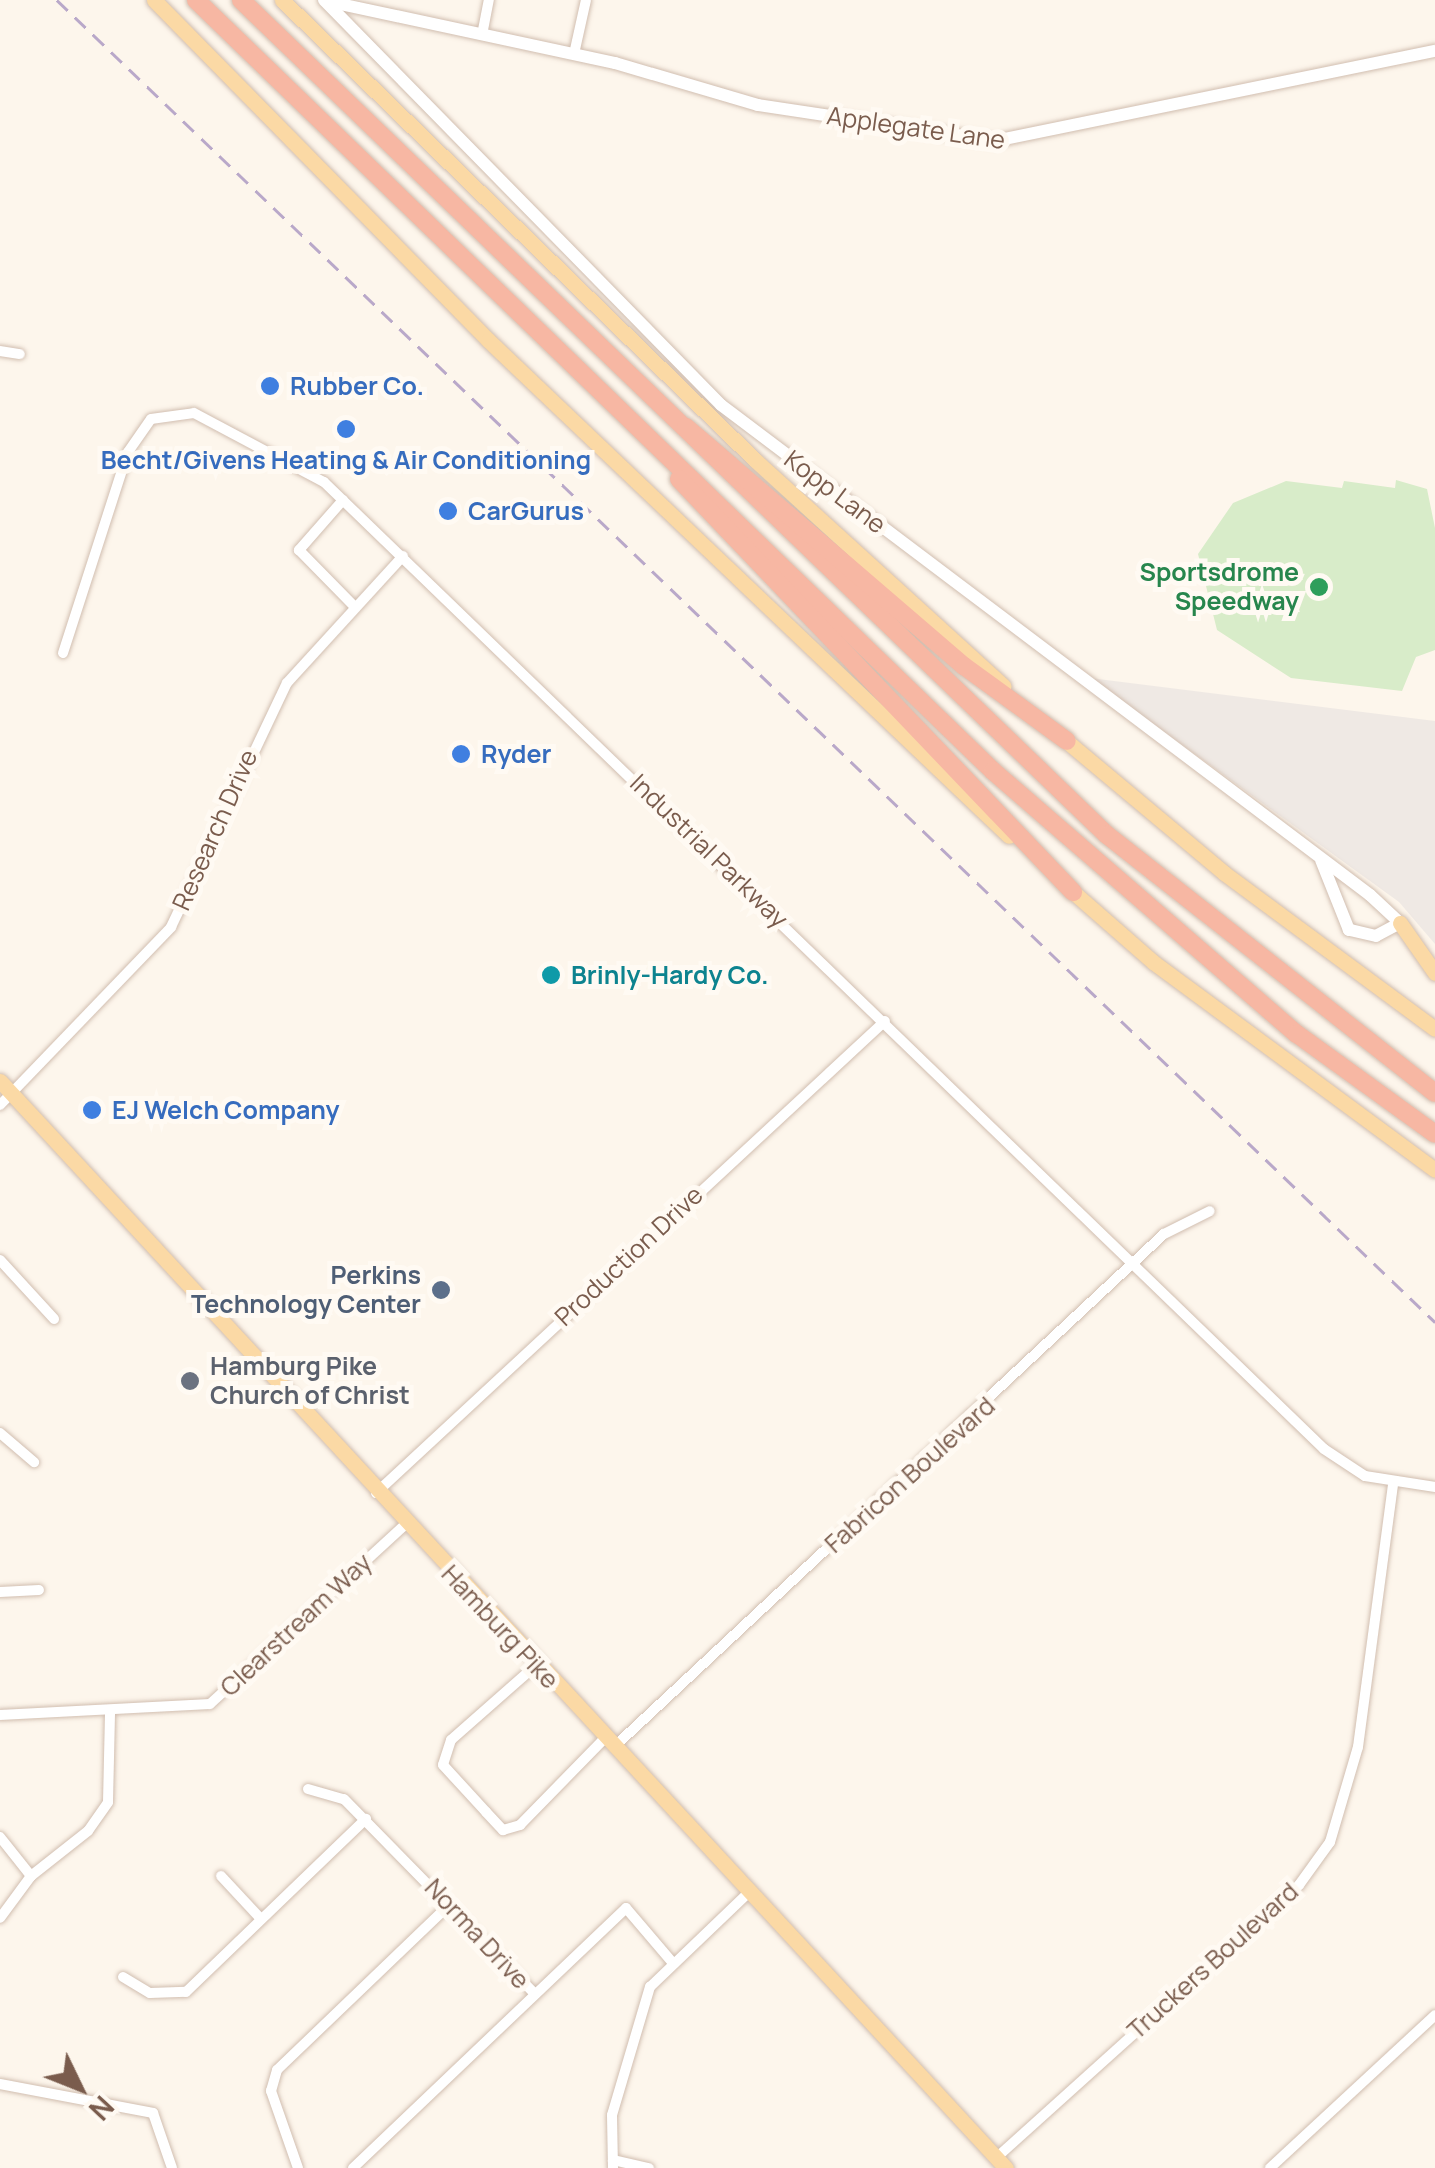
<!DOCTYPE html>
<html>
<head>
<meta charset="utf-8">
<style>
  body { margin:0 }
  #map { position:relative; width:1435px; height:2168px; overflow:hidden; background:#fdf6ec; font-family:Manrope,sans-serif }
  div>[style] { position:absolute }
  .industrial>* { inset:0; background:#efe9e4 }
  .green>* { inset:0; background:#d8ecc9 }
  .roads { filter:drop-shadow(0 0 2px #d1beb0) drop-shadow(0 0 2px #d1beb0) }
  .minor>* { height:10px; margin:-5px; padding:0 5px; transform-origin:5px; border-radius:5px; background:#fff }
  .tertiary>* { height:12px; margin:-6px; padding:0 6px; transform-origin:6px; border-radius:6px; background:#fff }
  .primary>* { height:15px; margin:-7.5px; padding:0 7.5px; transform-origin:7.5px; border-radius:7.5px; background:#fbd9a5 }
  .motorway>* { height:18px; margin:-9px; padding:0 9px; transform-origin:9px; border-radius:9px; background:#f7b7a3 }
  .rail>* { height:2.5px; margin-top:-1.25px; transform-origin:0; background:repeating-linear-gradient(90deg,#b9a8c9 0 15px,transparent 0 25px) }
  .dots>* { width:28px; height:28px; translate:-50% -50%; box-sizing:border-box; border:5px solid #fffaf3; border-radius:50% }
  span { translate:-50% -50%; white-space:nowrap; text-align:center; line-height:1.15; -webkit-text-stroke:10px #fffaf3; paint-order:stroke }
  .street-label { font-size:25px; color:#7a5c4d }
  .shop-label { font-size:25px; color:#366cbe; font-weight:700 }
  .left { translate:0 -50%; text-align:left }
  .leisure-label { font-size:25px; color:#27864d; font-weight:700 }
  .right { translate:-100% -50%; text-align:right }
  .culture-label { font-size:25px; color:#0d838f; font-weight:700 }
  .service-label { font-size:25px; color:#4e5e75; font-weight:700 }
  .worship-label { font-size:25px; color:#5b616d; font-weight:700 }
  .north { position:absolute; left:30px; top:2038px; width:100px; height:100px; -webkit-text-stroke:8px #fffaf3; paint-order:stroke; rotate:133deg; font-size:28px; font-weight:700; line-height:40px; text-align:center; color:#7a5c4d }
  .north::after { content:''; display:block; margin:auto; width:35px; height:45px; background:#7a5c4d; clip-path:polygon(50% 0,100% 100%,50% 72%,0 100%) }
</style>
</head>
<body>
<div id="map">
  <div class="industrial">
    <i style="clip-path:polygon(1090px 678px,1435px 721px,1435px 944px,1399px 902px)"></i>
  </div>
  <div class="green">
    <i style="clip-path:polygon(1396px 480px,1427px 489px,1435px 528px,1435px 650px,1416px 657px,1402px 691px,1291px 678px,1217px 630px,1198px 554px,1233px 503px,1286px 481px,1342px 488px,1344px 481px,1395px 488px)"></i>
  </div>
  <div class="roads">
    <div class="minor">
      <i style="left:482px;top:35px;width:36px;rotate:-79deg"></i>
      <i style="left:574px;top:54px;width:55px;rotate:-77.5deg"></i>
      <i style="left:0;top:351px;width:20px;rotate:9deg"></i>
      <i style="left:343px;top:500px;width:67px;rotate:131.3deg"></i>
      <i style="left:299px;top:550px;width:78px;rotate:45.5deg"></i>
      <i style="left:63px;top:653px;width:211px;rotate:-72.1deg"></i>
      <i style="left:128px;top:452px;width:40px;rotate:-55.1deg"></i>
      <i style="left:151px;top:419px;width:43px;rotate:-7.9deg"></i>
      <i style="left:194px;top:413px;width:147px;rotate:28deg"></i>
      <i style="left:324px;top:482px;width:1391px;rotate:44.04deg"></i>
      <i style="left:1324px;top:1449px;width:49px;rotate:33.4deg"></i>
      <i style="left:1365px;top:1476px;width:71px;rotate:8.9deg"></i>
      <i style="left:0;top:1105px;width:247px;rotate:-46.1deg"></i>
      <i style="left:171px;top:927px;width:270px;rotate:-64.6deg"></i>
      <i style="left:287px;top:683px;width:172px;rotate:-47.6deg"></i>
      <i style="left:0;top:1260px;width:80px;rotate:47.5deg"></i>
      <i style="left:0;top:1433px;width:45px;rotate:40.5deg"></i>
      <i style="left:376px;top:1493px;width:694px;rotate:-42.84deg"></i>
      <i style="left:0;top:1592px;width:39px;rotate:-3deg"></i>
      <i style="left:535px;top:1666px;width:112px;rotate:138.6deg"></i>
      <i style="left:451px;top:1740px;width:26px;rotate:108deg"></i>
      <i style="left:443px;top:1765px;width:64px;rotate:47.5deg"></i>
      <i style="left:486px;top:1812px;width:25px;rotate:47deg"></i>
      <i style="left:503px;top:1830px;width:18px;rotate:-16deg"></i>
      <i style="left:520px;top:1825px;width:122px;rotate:-45.7deg"></i>
      <i style="left:0;top:1715px;width:210px;rotate:-3deg"></i>
      <i style="left:210px;top:1704px;width:265px;rotate:-42.6deg"></i>
      <i style="left:614px;top:1747px;width:752px;rotate:-43.01deg"></i>
      <i style="left:1164px;top:1234px;width:51px;rotate:-26.6deg"></i>
      <i style="left:308px;top:1789px;width:37px;rotate:16deg"></i>
      <i style="left:344px;top:1799px;width:273px;rotate:45.6deg"></i>
      <i style="left:0;top:1837px;width:50px;rotate:51.5deg"></i>
      <i style="left:31px;top:1876px;width:52px;rotate:126.4deg"></i>
      <i style="left:31px;top:1876px;width:73px;rotate:-38.3deg"></i>
      <i style="left:88px;top:1831px;width:35px;rotate:-55deg"></i>
      <i style="left:108px;top:1802px;width:89px;rotate:-88.7deg"></i>
      <i style="left:221px;top:1876px;width:57px;rotate:47.1deg"></i>
      <i style="left:123px;top:1977px;width:31px;rotate:31deg"></i>
      <i style="left:150px;top:1993px;width:36px;rotate:-2deg"></i>
      <i style="left:186px;top:1992px;width:250px;rotate:-43.9deg"></i>
      <i style="left:0;top:2084px;width:156px;rotate:10.7deg"></i>
      <i style="left:153px;top:2113px;width:58px;rotate:70.9deg"></i>
      <i style="left:996px;top:2158px;width:408px;rotate:-42deg"></i>
      <i style="left:1299px;top:1885px;width:53px;rotate:-54.2deg"></i>
      <i style="left:1330px;top:1842px;width:99px;rotate:-73.6deg"></i>
      <i style="left:1358px;top:1747px;width:264px;rotate:-82.4deg"></i>
      <i style="left:613px;top:2160px;width:37px;rotate:13deg"></i>
      <i style="left:298px;top:2168px;width:82px;rotate:-109.3deg"></i>
      <i style="left:271px;top:2091px;width:22px;rotate:-74deg"></i>
      <i style="left:277px;top:2070px;width:236px;rotate:-43.8deg"></i>
      <i style="left:353px;top:2168px;width:377px;rotate:-43.6deg"></i>
      <i style="left:626px;top:1908px;width:71px;rotate:49.6deg"></i>
      <i style="left:613px;top:2168px;width:53px;rotate:-91.1deg"></i>
      <i style="left:612px;top:2115px;width:134px;rotate:-73.5deg"></i>
      <i style="left:650px;top:1987px;width:139px;rotate:-43.8deg"></i>
      <i style="left:1270px;top:2168px;width:225px;rotate:-42.8deg"></i>
    </div>
    <div class="tertiary">
      <i style="left:324px;top:0;width:567px;rotate:45.57deg"></i>
      <i style="left:721px;top:405px;width:813px;rotate:37.05deg"></i>
      <i style="left:1370px;top:895px;width:41px;rotate:43deg"></i>
      <i style="left:1400px;top:923px;width:27px;rotate:152deg"></i>
      <i style="left:1376px;top:936px;width:28px;rotate:-167deg"></i>
      <i style="left:1349px;top:930px;width:75px;rotate:-111.8deg"></i>
      <i style="left:326px;top:1px;width:296px;rotate:12.1deg"></i>
      <i style="left:615px;top:63px;width:149px;rotate:16.4deg"></i>
      <i style="left:758px;top:105px;width:240px;rotate:8.6deg"></i>
      <i style="left:995px;top:141px;width:449px;rotate:-11.6deg"></i>
    </div>
    <div class="primary">
      <i style="left:154px;top:0;width:477px;rotate:45.5deg"></i>
      <i style="left:488px;top:340px;width:719px;rotate:43.59deg"></i>
      <i style="left:282px;top:0;width:660px;rotate:44.2deg"></i>
      <i style="left:755px;top:460px;width:336px;rotate:42.3deg"></i>
      <i style="left:1058px;top:734px;width:217px;rotate:39.9deg"></i>
      <i style="left:1224px;top:873px;width:262px;rotate:36.5deg"></i>
      <i style="left:1064px;top:884px;width:118px;rotate:41.2deg"></i>
      <i style="left:1153px;top:962px;width:350px;rotate:36.4deg"></i>
      <i style="left:1400px;top:923px;width:61px;rotate:55deg"></i>
      <i style="left:0;top:1081px;width:1481px;rotate:47.22deg"></i>
    </div>
    <div class="motorway">
      <i style="left:196px;top:0;width:1109px;rotate:44.05deg"></i>
      <i style="left:993px;top:771px;width:402px;rotate:40.9deg"></i>
      <i style="left:1297px;top:1034px;width:170px;rotate:35.9deg"></i>
      <i style="left:241px;top:0;width:1203px;rotate:43.96deg"></i>
      <i style="left:1107px;top:835px;width:417px;rotate:38.2deg"></i>
      <i style="left:686px;top:427px;width:367px;rotate:40.7deg"></i>
      <i style="left:964px;top:666px;width:127px;rotate:36.1deg"></i>
      <i style="left:679px;top:479px;width:571px;rotate:46.35deg"></i>
    </div>
  </div>
  <div class="rail">
    <i style="left:57px;top:0;width:1910px;rotate:43.81deg"></i>
  </div>
  <div class="dots">
    <i style="left:270px;top:386px;background:#3f7fe0"></i>
    <i style="left:346px;top:429px;background:#3f7fe0"></i>
    <i style="left:448px;top:511px;background:#3f7fe0"></i>
    <i style="left:1319px;top:587px;background:#2e9e5b"></i>
    <i style="left:461px;top:754px;background:#3f7fe0"></i>
    <i style="left:551px;top:975px;background:#0f9aa8"></i>
    <i style="left:92px;top:1110px;background:#3f7fe0"></i>
    <i style="left:441px;top:1290px;background:#5c6f8a"></i>
    <i style="left:190px;top:1381px;background:#6b7280"></i>
  </div>
  <div class="street-label">
    <span style="left:916px;top:128px;rotate:8deg">Applegate Lane</span>
    <span style="left:835px;top:492px;rotate:37deg">Kopp Lane</span>
    <span style="left:215px;top:830px;rotate:-66deg">Research Drive</span>
    <span style="left:709px;top:851px;rotate:44deg">Industrial Parkway</span>
    <span style="left:629px;top:1256px;rotate:-43deg">Production Drive</span>
    <span style="left:910px;top:1475px;rotate:-42deg">Fabricon Boulevard</span>
    <span style="left:296px;top:1625px;rotate:-43deg">Clearstream Way</span>
    <span style="left:500px;top:1627px;rotate:47deg">Hamburg Pike</span>
    <span style="left:477px;top:1934px;rotate:47deg">Norma Drive</span>
    <span style="left:1213px;top:1961px;rotate:-42deg">Truckers Boulevard</span>
  </div>
  <div class="shop-label">
    <span class="left" style="left:290px;top:386px">Rubber Co.</span>
    <span style="left:346px;top:460px">Becht/Givens Heating &amp; Air Conditioning</span>
    <span class="left" style="left:468px;top:511px">CarGurus</span>
    <span class="left" style="left:481px;top:754px">Ryder</span>
    <span class="left" style="left:112px;top:1110px">EJ Welch Company</span>
  </div>
  <div class="leisure-label">
    <span class="right" style="left:1299px;top:587px">Sportsdrome<br>Speedway</span>
  </div>
  <div class="culture-label">
    <span class="left" style="left:571px;top:975px">Brinly-Hardy Co.</span>
  </div>
  <div class="service-label">
    <span class="right" style="left:421px;top:1290px">Perkins<br>Technology Center</span>
  </div>
  <div class="worship-label">
    <span class="left" style="left:210px;top:1381px">Hamburg Pike<br>Church of Christ</span>
  </div>
  <div class="north">N</div>
</div>
</body>
</html>
